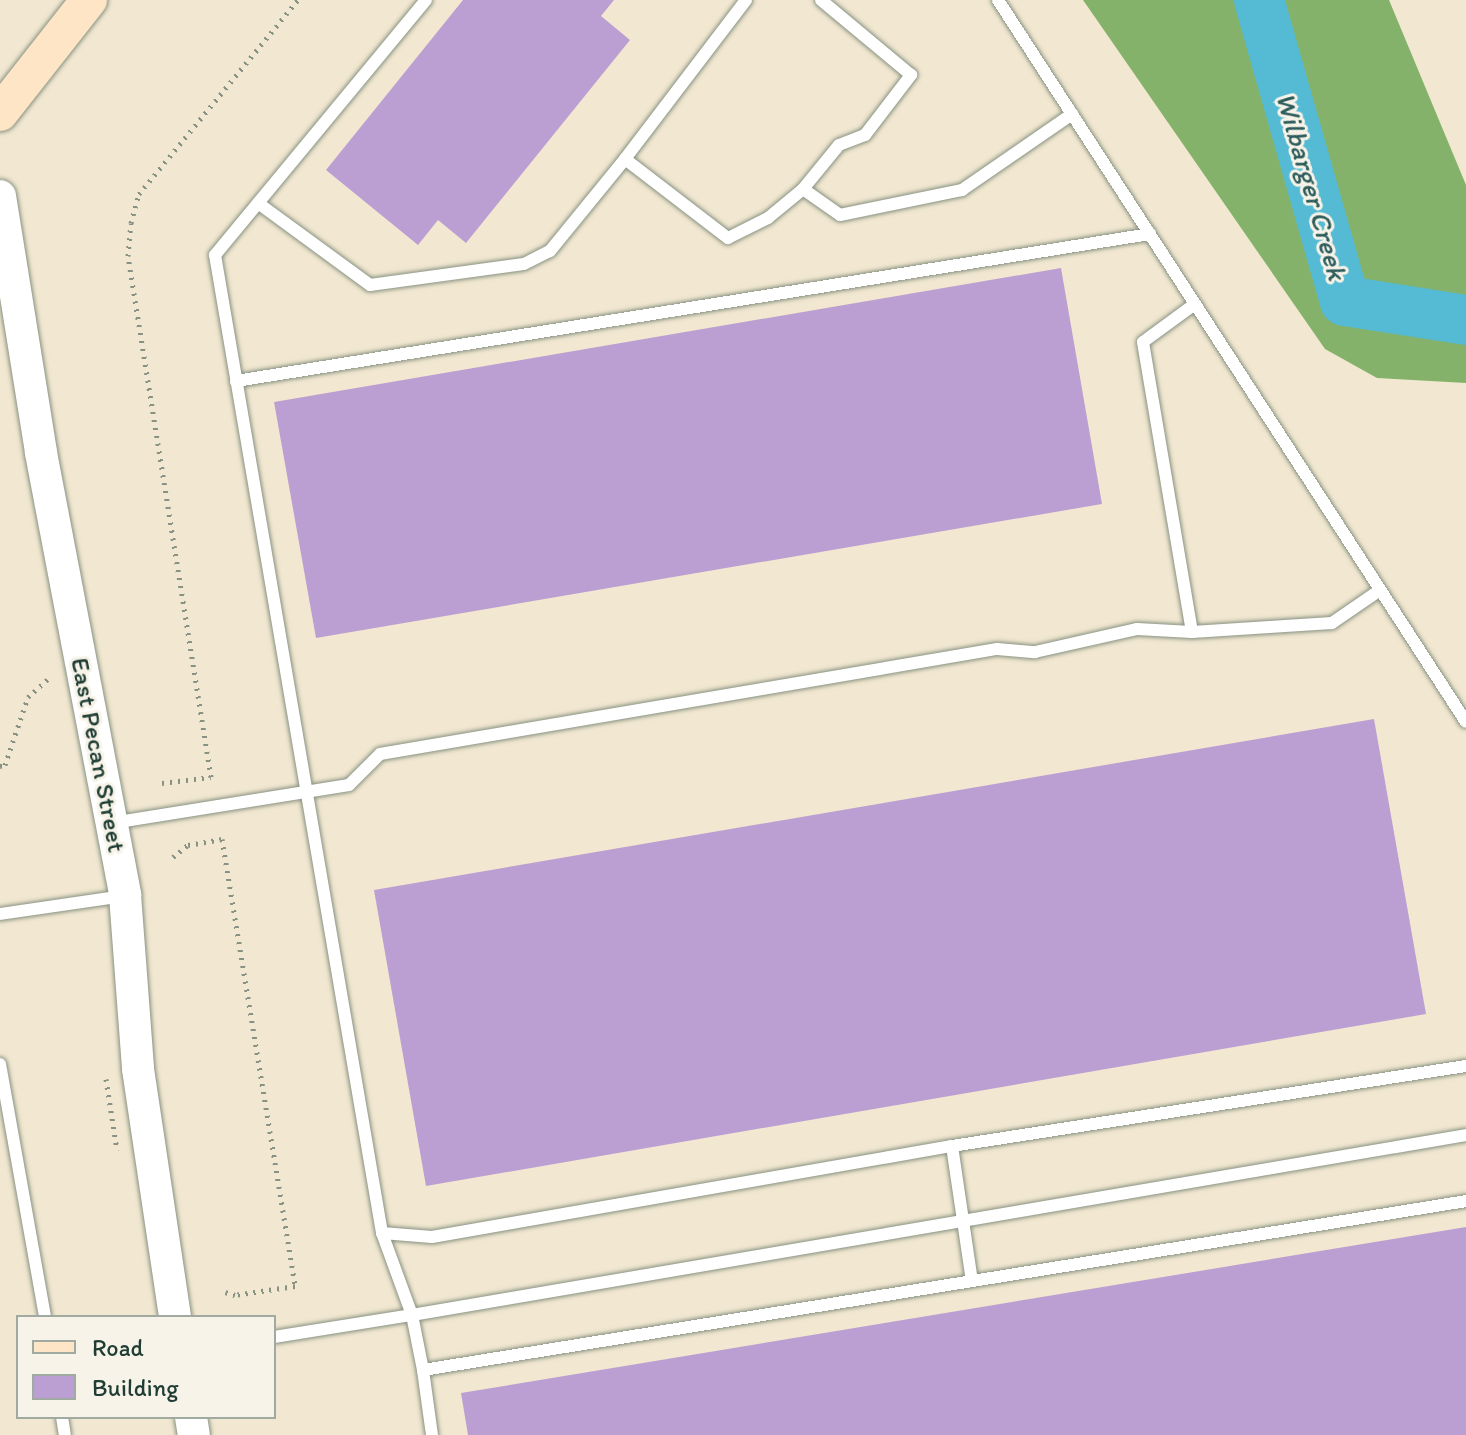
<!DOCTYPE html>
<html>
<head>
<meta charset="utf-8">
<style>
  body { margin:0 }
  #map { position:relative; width:1466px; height:1435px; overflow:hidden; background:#f2e8d1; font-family:Itim,sans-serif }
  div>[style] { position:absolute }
  .forest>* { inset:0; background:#84b26b }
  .river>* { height:50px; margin:-25px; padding:0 25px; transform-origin:25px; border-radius:25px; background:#55bad3 }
  .building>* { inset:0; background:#bc9fd2 }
  .path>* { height:5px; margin-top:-2.5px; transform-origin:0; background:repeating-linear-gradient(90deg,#889282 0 2px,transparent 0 8px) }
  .roads { filter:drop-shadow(0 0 2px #889282) drop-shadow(0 0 2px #889282) }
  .service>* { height:12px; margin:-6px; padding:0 6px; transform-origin:6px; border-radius:6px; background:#fff }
  .tertiary>* { height:32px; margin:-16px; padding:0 16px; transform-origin:16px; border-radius:16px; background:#fff }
  .secondary>* { height:36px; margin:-18px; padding:0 18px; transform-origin:18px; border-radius:18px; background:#fde5c5 }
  span { translate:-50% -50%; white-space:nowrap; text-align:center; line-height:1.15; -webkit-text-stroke:6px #f7f3e8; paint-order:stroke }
  .street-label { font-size:26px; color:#1f3d34 }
  .water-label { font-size:28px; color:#2c5c5c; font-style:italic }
  .legend { position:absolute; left:16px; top:1315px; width:260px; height:104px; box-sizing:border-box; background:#f7f3e8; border:2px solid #a1aaa0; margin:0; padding:10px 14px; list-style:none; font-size:24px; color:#1f3d34 }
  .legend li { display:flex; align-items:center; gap:16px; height:40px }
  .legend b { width:40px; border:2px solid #a1aaa0 }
</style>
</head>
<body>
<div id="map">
  <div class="forest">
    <i style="clip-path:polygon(1083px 0,1389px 0,1466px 185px,1466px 383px,1377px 378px,1325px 349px)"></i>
  </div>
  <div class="river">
    <i style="left:1259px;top:0;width:313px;rotate:74.1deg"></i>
    <i style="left:1345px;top:301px;width:122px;rotate:8.9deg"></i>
  </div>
  <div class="building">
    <i style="clip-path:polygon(463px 0,614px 0,601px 16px,630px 40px,466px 243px,438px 220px,418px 245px,326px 170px)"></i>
    <i style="clip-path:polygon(1061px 268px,1102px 504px,316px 638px,274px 402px)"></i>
    <i style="clip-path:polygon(1374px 719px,1426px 1014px,426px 1186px,374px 890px)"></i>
    <i style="clip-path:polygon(1466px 1227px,1466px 1435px,468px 1435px,461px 1393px)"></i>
  </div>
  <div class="path">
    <i style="left:0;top:766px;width:5px;rotate:-11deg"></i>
    <i style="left:5px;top:765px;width:72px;rotate:-71.3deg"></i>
    <i style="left:28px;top:697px;width:31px;rotate:-42deg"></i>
    <i style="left:162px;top:783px;width:49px;rotate:-7deg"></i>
    <i style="left:211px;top:777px;width:528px;rotate:-99.05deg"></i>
    <i style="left:128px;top:256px;width:33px;rotate:-85deg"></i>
    <i style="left:131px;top:223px;width:30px;rotate:-75deg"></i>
    <i style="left:139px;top:194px;width:251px;rotate:-50.7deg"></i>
    <i style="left:173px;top:857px;width:19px;rotate:-39deg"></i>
    <i style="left:188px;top:845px;width:35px;rotate:-10deg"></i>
    <i style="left:222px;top:839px;width:453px;rotate:80.7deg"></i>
    <i style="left:295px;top:1286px;width:61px;rotate:171.5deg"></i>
    <i style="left:235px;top:1295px;width:10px;rotate:-163deg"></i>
    <i style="left:106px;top:1079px;width:72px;rotate:81.2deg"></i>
  </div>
  <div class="roads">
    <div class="service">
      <i style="left:426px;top:0;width:331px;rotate:129.6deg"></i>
      <i style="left:215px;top:255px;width:992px;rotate:80.31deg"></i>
      <i style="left:382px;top:1233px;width:87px;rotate:69.9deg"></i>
      <i style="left:412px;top:1315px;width:1069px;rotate:-9.69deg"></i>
      <i style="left:746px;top:0;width:200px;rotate:127.3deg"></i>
      <i style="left:625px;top:159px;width:130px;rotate:37.5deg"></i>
      <i style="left:728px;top:238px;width:45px;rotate:-26.6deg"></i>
      <i style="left:768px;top:218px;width:45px;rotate:-39.6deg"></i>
      <i style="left:803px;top:189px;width:57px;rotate:-50.7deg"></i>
      <i style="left:839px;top:145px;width:28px;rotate:-21deg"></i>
      <i style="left:865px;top:135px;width:76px;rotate:-52.5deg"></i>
      <i style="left:911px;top:75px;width:117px;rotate:-140.2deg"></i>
      <i style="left:998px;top:0;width:860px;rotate:57.05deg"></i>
      <i style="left:803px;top:189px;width:45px;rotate:35.1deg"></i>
      <i style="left:840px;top:215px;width:125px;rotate:-11.6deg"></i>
      <i style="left:962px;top:190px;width:134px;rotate:-34.6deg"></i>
      <i style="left:258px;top:203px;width:139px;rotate:36.2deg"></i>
      <i style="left:370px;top:285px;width:155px;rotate:-7.8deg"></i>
      <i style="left:524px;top:264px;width:29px;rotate:-27deg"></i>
      <i style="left:550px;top:251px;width:119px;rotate:-50.8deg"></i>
      <i style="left:236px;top:381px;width:926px;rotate:-9.14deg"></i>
      <i style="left:1192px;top:632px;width:294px;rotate:-99.6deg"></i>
      <i style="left:1143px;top:342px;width:64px;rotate:-36.2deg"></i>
      <i style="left:112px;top:823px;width:240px;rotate:-9.1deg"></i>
      <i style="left:349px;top:785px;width:44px;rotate:-45deg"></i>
      <i style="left:380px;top:754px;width:626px;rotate:-9.66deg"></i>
      <i style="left:997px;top:649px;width:38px;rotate:5deg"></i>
      <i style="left:1035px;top:652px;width:105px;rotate:-12.7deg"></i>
      <i style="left:1137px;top:629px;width:55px;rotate:3.1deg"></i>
      <i style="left:1192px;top:632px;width:140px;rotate:-3.7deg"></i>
      <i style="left:1332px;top:623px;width:58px;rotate:-34.5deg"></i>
      <i style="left:0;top:914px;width:124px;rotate:-8.3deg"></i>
      <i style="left:0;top:1064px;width:257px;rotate:79.9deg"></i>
      <i style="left:952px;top:1146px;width:136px;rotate:81.6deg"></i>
      <i style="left:382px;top:1233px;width:50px;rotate:4.6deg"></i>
      <i style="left:432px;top:1237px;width:528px;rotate:-9.93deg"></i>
      <i style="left:952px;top:1146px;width:520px;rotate:-8.85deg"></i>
      <i style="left:274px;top:1337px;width:140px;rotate:-9.1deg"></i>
      <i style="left:412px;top:1315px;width:56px;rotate:78.7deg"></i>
      <i style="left:62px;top:1417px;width:18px;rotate:81deg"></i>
      <i style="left:432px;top:1435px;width:66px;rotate:-97.9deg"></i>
      <i style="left:423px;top:1370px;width:1057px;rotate:-9.2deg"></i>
    </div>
    <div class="tertiary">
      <i style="left:0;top:196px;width:260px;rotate:80.9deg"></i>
      <i style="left:41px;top:453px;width:450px;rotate:79.2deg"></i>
      <i style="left:125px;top:895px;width:174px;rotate:85.7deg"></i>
      <i style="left:138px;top:1069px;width:251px;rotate:81.5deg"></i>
      <i style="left:191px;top:1417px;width:18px;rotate:81deg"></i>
    </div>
    <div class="secondary">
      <i style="left:0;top:113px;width:144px;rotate:-51.8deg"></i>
    </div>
  </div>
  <div class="street-label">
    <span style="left:98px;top:755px;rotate:79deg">East Pecan Street</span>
  </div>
  <div class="water-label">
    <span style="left:1312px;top:186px;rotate:74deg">Wilbarger Creek</span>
  </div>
  <ul class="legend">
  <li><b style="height:10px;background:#fde5c5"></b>Road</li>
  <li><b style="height:22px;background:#bc9fd2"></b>Building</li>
  </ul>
</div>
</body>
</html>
